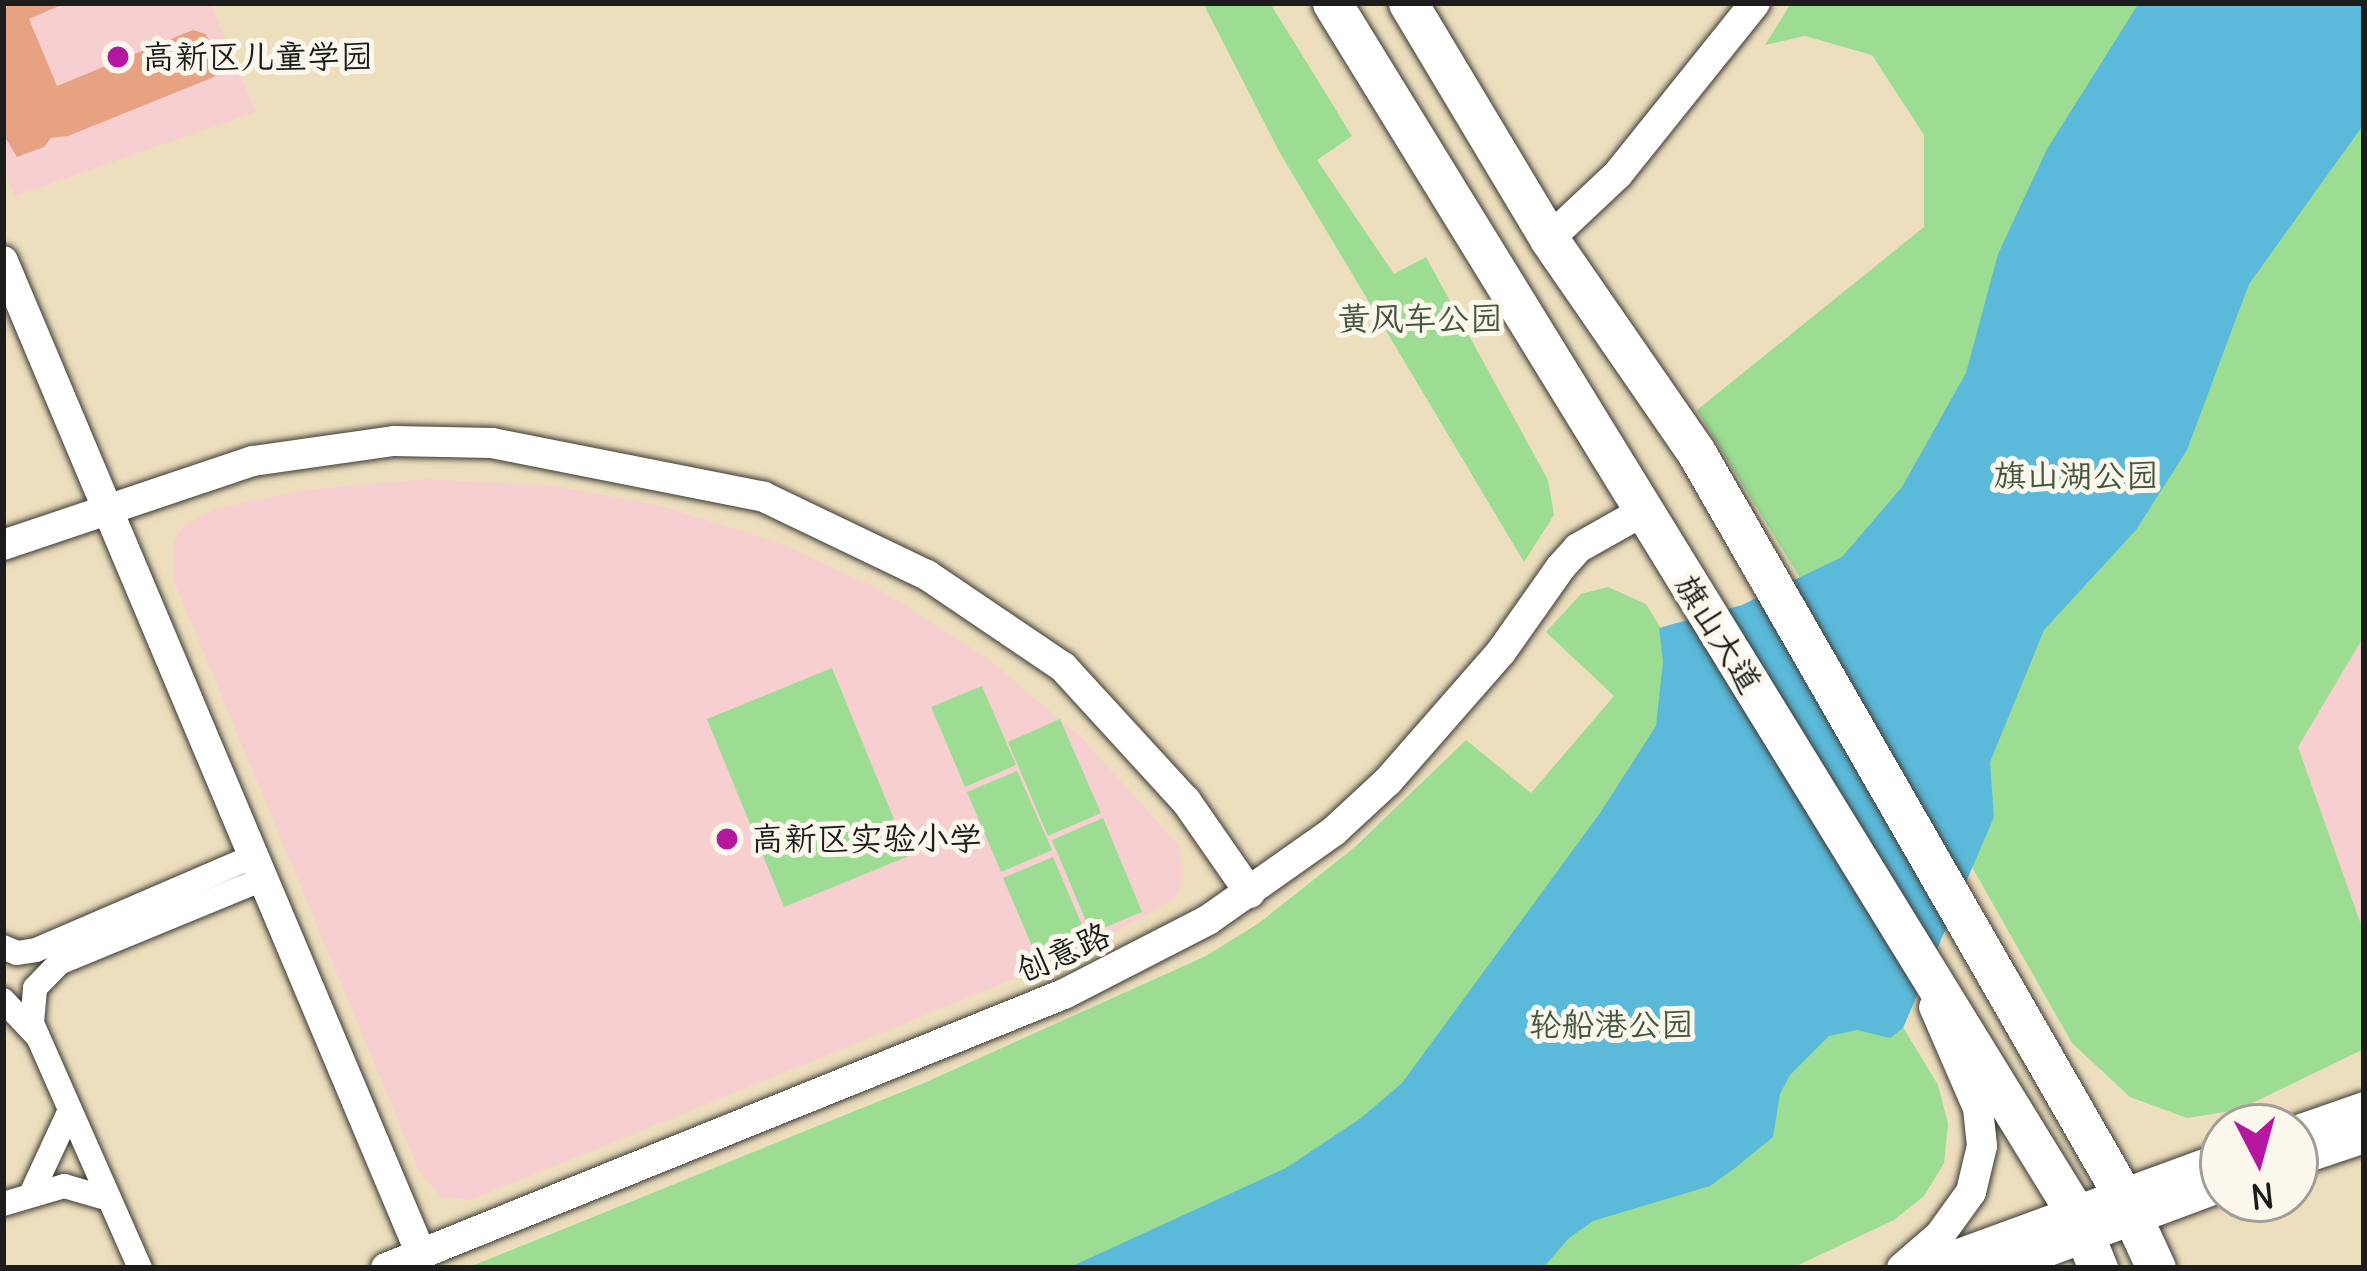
<!DOCTYPE html>
<html>
<head>
<meta charset="utf-8">
<style>
  body { margin:0 }
  #map { position:relative; width:2367px; height:1271px; overflow:hidden; background:#eddfbe; font-family:Delius,"LXGW WenKai TC",sans-serif }
  div>[style] { position:absolute }
  .built>* { inset:0; background:#f7cfd1 }
  .green>* { inset:0; background:#9cdd93 }
  .water>* { inset:0; background:#5bb9d9 }
  .building>* { inset:0; background:#e7a282 }
  .roads { filter:drop-shadow(0 0 3px #3b3934) drop-shadow(0 0 3px #3b3934) }
  .minor>* { height:24px; margin:-12px; padding:0 12px; transform-origin:12px; border-radius:12px; background:#fff }
  .tertiary>* { height:30px; margin:-15px; padding:0 15px; transform-origin:15px; border-radius:15px; background:#fff }
  .secondary>* { height:33px; margin:-16.5px; padding:0 16.5px; transform-origin:16.5px; border-radius:16.5px; background:#fff }
  .trunk>* { height:39px; margin:-19.5px; padding:0 19.5px; transform-origin:19.5px; border-radius:19.5px; background:#fff }
  .dots>* { width:33px; height:33px; translate:-50% -50%; box-sizing:border-box; border:6px solid #fbf7ec; border-radius:50% }
  span { translate:-50% -50%; white-space:nowrap; text-align:center; line-height:1.15; -webkit-text-stroke:10px #fbf7ec; paint-order:stroke }
  .poi-label { font-size:33px; color:#1c1c1c }
  .left { translate:0 -50%; text-align:left }
  .park-label { font-size:33px; color:#425640 }
  .street-label { font-size:33px; color:#1c1c1c }
  .frame { position:absolute; inset:0; border:6px solid #1c1c1c; pointer-events:none }
  .north { position:absolute; left:2199px; top:1103px; width:120px; height:120px; box-sizing:border-box; background:#fbf7ec; border:3px solid #a29f99; border-radius:50%; rotate:174deg; font-size:33px; font-weight:700; line-height:48px; text-align:center; color:#1c1c1c }
  .north::after { content:''; display:block; margin:auto; width:42px; height:54px; background:#b5179e; clip-path:polygon(50% 0,100% 100%,50% 72%,0 100%) }
</style>
</head>
<body>
<div id="map">
  <div class="built">
    <i style="clip-path:polygon(3px 3px,210px 3px,256px 112px,15px 196px,3px 169px)"></i>
    <i style="clip-path:polygon(427px 479px,554px 486px,658px 505px,779px 543px,879px 589px,986px 657px,1082px 738px,1180px 847px,1182px 883px,1175px 898px,1080px 952px,471px 1200px,441px 1197px,419px 1171px,173px 579px,174px 541px,183px 526px,216px 509px,305px 490px)"></i>
    <i style="clip-path:polygon(2364px 636px,2364px 933px,2298px 747px)"></i>
  </div>
  <div class="green">
    <i style="clip-path:polygon(1203px 3px,1270px 3px,1352px 136px,1317px 160px,1394px 274px,1426px 257px,1548px 480px,1554px 515px,1524px 562px,1280px 153px)"></i>
    <i style="clip-path:polygon(1791px 3px,2364px 3px,2364px 636px,2298px 747px,2364px 933px,2364px 1049px,2238px 1110px,2187px 1118px,2130px 1097px,2072px 1043px,1902px 744px,1697px 410px,1924px 227px,1924px 135px,1872px 55px,1805px 36px,1765px 45px)"></i>
    <i style="clip-path:polygon(1608px 587px,1646px 604px,1938px 1085px,1948px 1124px,1944px 1163px,1924px 1196px,1894px 1220px,1792px 1268px,467px 1268px,924px 1083px,1206px 956px,1259px 923px,1355px 847px,1466px 740px,1531px 793px,1614px 696px,1546px 632px,1581px 594px)"></i>
    <i style="clip-path:polygon(832px 668px,909px 856px,784px 907px,707px 719px)"></i>
    <i style="clip-path:polygon(982px 686px,1016px 765px,965px 787px,931px 707px)"></i>
    <i style="clip-path:polygon(1060px 719px,1101px 813px,1048px 836px,1008px 742px)"></i>
    <i style="clip-path:polygon(1017px 771px,1052px 850px,1001px 872px,967px 792px)"></i>
    <i style="clip-path:polygon(1103px 818px,1142px 912px,1091px 933px,1052px 840px)"></i>
    <i style="clip-path:polygon(1053px 857px,1087px 937px,1037px 958px,1003px 878px)"></i>
  </div>
  <div class="water">
    <i style="clip-path:polygon(2139px 3px,2364px 3px,2364px 124px,2249px 284px,2187px 450px,2136px 530px,2044px 630px,1990px 762px,1994px 817px,1903px 1028px,1890px 1038px,1857px 1030px,1829px 1036px,1790px 1075px,1780px 1094px,1773px 1137px,1735px 1168px,1710px 1186px,1593px 1221px,1569px 1238px,1543px 1268px,1068px 1268px,1286px 1168px,1361px 1118px,1402px 1083px,1600px 813px,1656px 726px,1663px 661px,1659px 628px,1742px 605px,1842px 557px,1902px 487px,1966px 373px,1998px 254px,2047px 149px)"></i>
  </div>
  <div class="building">
    <i style="clip-path:polygon(3px 3px,66px 3px,29px 19px,57px 86px,193px 30px,206px 34px,221px 68px,214px 77px,68px 136px,51px 138px,44px 147px,17px 157px,3px 134px)"></i>
  </div>
  <div class="roads">
    <div class="minor">
      <i style="left:3px;top:947px;width:15px;rotate:23deg"></i>
      <i style="left:17px;top:953px;width:19px;rotate:-9deg"></i>
      <i style="left:36px;top:950px;width:237px;rotate:-23.3deg"></i>
      <i style="left:3px;top:1000px;width:50px;rotate:46.6deg"></i>
      <i style="left:32px;top:1192px;width:90px;rotate:-65.1deg"></i>
      <i style="left:3px;top:1204px;width:64px;rotate:-16.4deg"></i>
      <i style="left:64px;top:1186px;width:47px;rotate:16.1deg"></i>
      <i style="left:140px;top:1268px;width:268px;rotate:-113.8deg"></i>
      <i style="left:32px;top:1023px;width:35px;rotate:-85deg"></i>
      <i style="left:35px;top:988px;width:35px;rotate:-46deg"></i>
      <i style="left:59px;top:963px;width:221px;rotate:-22.4deg"></i>
    </div>
    <div class="tertiary">
      <i style="left:1549px;top:239px;width:95px;rotate:-43.3deg"></i>
      <i style="left:1618px;top:174px;width:219px;rotate:-51.3deg"></i>
      <i style="left:3px;top:261px;width:1077px;rotate:67.17deg"></i>
      <i style="left:3px;top:545px;width:264px;rotate:-18.6deg"></i>
      <i style="left:253px;top:461px;width:142px;rotate:-8.1deg"></i>
      <i style="left:394px;top:441px;width:98px;rotate:1.2deg"></i>
      <i style="left:492px;top:443px;width:277px;rotate:11.2deg"></i>
      <i style="left:764px;top:497px;width:181px;rotate:25.6deg"></i>
      <i style="left:927px;top:575px;width:164px;rotate:34.1deg"></i>
      <i style="left:1063px;top:667px;width:182px;rotate:47.5deg"></i>
      <i style="left:1186px;top:801px;width:112px;rotate:55.2deg"></i>
      <i style="left:386px;top:1268px;width:731px;rotate:-22.01deg"></i>
      <i style="left:1064px;top:994px;width:162px;rotate:-27.2deg"></i>
      <i style="left:1208px;top:920px;width:154px;rotate:-35.2deg"></i>
      <i style="left:1334px;top:831px;width:74px;rotate:-42.8deg"></i>
      <i style="left:1388px;top:781px;width:171px;rotate:-48.8deg"></i>
      <i style="left:1501px;top:652px;width:104px;rotate:-54.8deg"></i>
      <i style="left:1561px;top:567px;width:25px;rotate:-48deg"></i>
      <i style="left:1578px;top:548px;width:73px;rotate:-29.4deg"></i>
      <i style="left:1902px;top:1268px;width:50px;rotate:-41deg"></i>
      <i style="left:1940px;top:1235px;width:53px;rotate:-54.2deg"></i>
      <i style="left:1971px;top:1192px;width:47px;rotate:-76.6deg"></i>
      <i style="left:1982px;top:1146px;width:38px;rotate:-96deg"></i>
      <i style="left:1978px;top:1108px;width:110px;rotate:-113.5deg"></i>
    </div>
    <div class="secondary">
      <i style="left:2295px;top:1132px;width:73px;rotate:-19.2deg"></i>
      <i style="left:2295px;top:1159px;width:73px;rotate:-18.4deg"></i>
      <i style="left:1923px;top:1268px;width:320px;rotate:-20.1deg"></i>
      <i style="left:1997px;top:1268px;width:241px;rotate:-20.4deg"></i>
    </div>
    <div class="trunk">
      <i style="left:1332px;top:3px;width:1419px;rotate:58.43deg"></i>
      <i style="left:2075px;top:1212px;width:61px;rotate:67.7deg"></i>
      <i style="left:1408px;top:3px;width:275px;rotate:59.1deg"></i>
      <i style="left:1549px;top:239px;width:259px;rotate:55.4deg"></i>
      <i style="left:1696px;top:452px;width:856px;rotate:60.14deg"></i>
      <i style="left:2122px;top:1194px;width:81px;rotate:65.3deg"></i>
    </div>
  </div>
  <div class="dots">
    <i style="left:118px;top:57px;background:#b5179e"></i>
    <i style="left:727px;top:839px;background:#b5179e"></i>
  </div>
  <div class="poi-label">
    <span class="left" style="left:142px;top:57px">高新区儿童学园</span>
    <span class="left" style="left:751px;top:839px">高新区实验小学</span>
  </div>
  <div class="park-label">
    <span style="left:1420px;top:319px">黄风车公园</span>
    <span style="left:2076px;top:476px">旗山湖公园</span>
    <span style="left:1611px;top:1025px">轮船港公园</span>
  </div>
  <div class="street-label">
    <span style="left:1718px;top:634px;rotate:58deg">旗山大道</span>
    <span style="left:1063px;top:953px;rotate:-24deg">创意路</span>
  </div>
  <div class="frame"></div>
  <div class="north">N</div>
</div>
</body>
</html>
